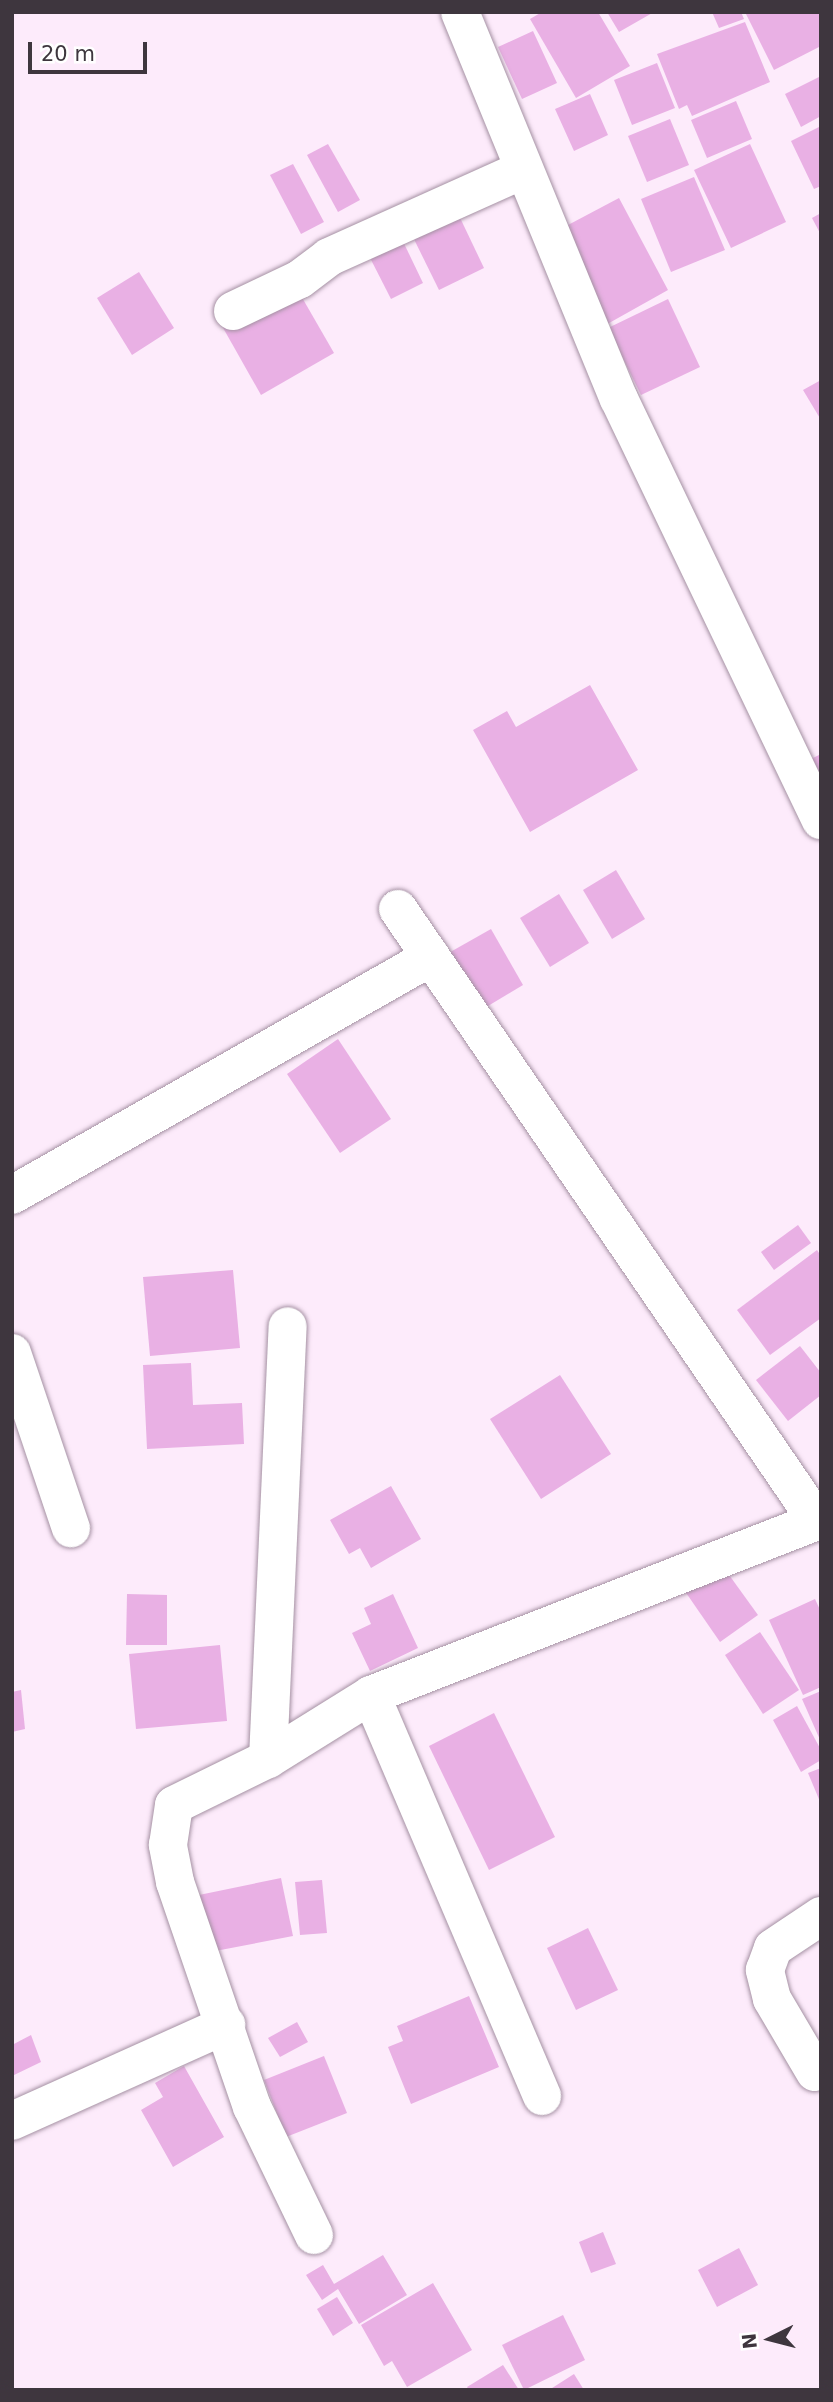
<!DOCTYPE html>
<html>
<head>
<meta charset="utf-8">
<style>
  body { margin:0 }
  #map { position:relative; width:833px; height:2402px; overflow:hidden; background:#fdebfb; font-family:"DejaVu Sans",sans-serif }
  div>[style] { position:absolute }
  .building>* { inset:0; background:#e9b0e4 }
  .roads { filter:drop-shadow(0 0 2px #a591a3) drop-shadow(0 0 2px #a591a3) }
  .street>* { height:38px; margin:-19px; padding:0 19px; transform-origin:19px; border-radius:19px; background:#fff }
  span { translate:-50% -50%; white-space:nowrap; text-align:center; line-height:1.15; -webkit-text-stroke:7px #fff; paint-order:stroke }
  .frame { position:absolute; inset:0; border:14px solid #3e363e; pointer-events:none }
  .north { position:absolute; left:735px; top:2304px; width:70px; height:70px; -webkit-text-stroke:5px #fff; paint-order:stroke; rotate:264deg; font-size:19px; font-weight:700; line-height:28px; text-align:center; color:#3e363e }
  .north::after { content:''; display:block; margin:auto; width:24px; height:32px; background:#3e363e; clip-path:polygon(50% 0,100% 100%,50% 72%,0 100%) }
  .scale { position:absolute; left:28px; top:42px; width:119px; height:32px; box-sizing:border-box; border:4px solid #3e363e; border-top:0; padding-left:9px; font-size:21px; line-height:24px; white-space:nowrap; color:#3e363e; -webkit-text-stroke:5px #fff; paint-order:stroke }
</style>
</head>
<body>
<div id="map">
  <div class="building">
    <i style="clip-path:polygon(542px 12px,598px 12px,630px 66px,576px 98px,530px 19px)"></i>
    <i style="clip-path:polygon(607px 12px,654px 12px,619px 32px)"></i>
    <i style="clip-path:polygon(712px 12px,741px 12px,744px 19px,719px 28px)"></i>
    <i style="clip-path:polygon(745px 12px,819px 12px,821px 46px,774px 70px)"></i>
    <i style="clip-path:polygon(745px 22px,770px 82px,692px 116px,687px 105px,679px 109px,657px 54px)"></i>
    <i style="clip-path:polygon(533px 31px,557px 83px,522px 99px,498px 47px)"></i>
    <i style="clip-path:polygon(657px 63px,675px 108px,632px 125px,614px 80px)"></i>
    <i style="clip-path:polygon(821px 76px,821px 116px,801px 127px,785px 94px)"></i>
    <i style="clip-path:polygon(590px 94px,608px 135px,574px 151px,555px 109px)"></i>
    <i style="clip-path:polygon(736px 101px,752px 139px,707px 158px,691px 120px)"></i>
    <i style="clip-path:polygon(670px 119px,689px 165px,647px 182px,628px 136px)"></i>
    <i style="clip-path:polygon(821px 126px,821px 186px,814px 189px,791px 141px)"></i>
    <i style="clip-path:polygon(328px 144px,360px 200px,338px 212px,307px 155px)"></i>
    <i style="clip-path:polygon(750px 144px,786px 222px,731px 248px,694px 170px)"></i>
    <i style="clip-path:polygon(293px 164px,324px 222px,301px 234px,270px 175px)"></i>
    <i style="clip-path:polygon(694px 177px,725px 250px,671px 272px,641px 199px)"></i>
    <i style="clip-path:polygon(619px 198px,668px 290px,602px 327px,551px 234px)"></i>
    <i style="clip-path:polygon(453px 203px,484px 268px,439px 290px,407px 225px)"></i>
    <i style="clip-path:polygon(821px 213px,821px 235px,812px 218px)"></i>
    <i style="clip-path:polygon(398px 231px,423px 283px,391px 299px,365px 248px)"></i>
    <i style="clip-path:polygon(139px 272px,174px 328px,132px 355px,97px 298px)"></i>
    <i style="clip-path:polygon(300px 294px,334px 353px,261px 395px,222px 326px)"></i>
    <i style="clip-path:polygon(668px 299px,700px 367px,641px 395px,608px 328px)"></i>
    <i style="clip-path:polygon(821px 380px,821px 420px,803px 390px)"></i>
    <i style="clip-path:polygon(590px 685px,638px 770px,530px 832px,473px 730px,507px 711px,516px 727px)"></i>
    <i style="clip-path:polygon(821px 754px,821px 786px,809px 760px)"></i>
    <i style="clip-path:polygon(616px 870px,645px 919px,612px 939px,583px 890px)"></i>
    <i style="clip-path:polygon(559px 894px,589px 943px,550px 967px,520px 918px)"></i>
    <i style="clip-path:polygon(491px 929px,523px 985px,478px 1012px,445px 955px)"></i>
    <i style="clip-path:polygon(338px 1039px,391px 1119px,340px 1153px,287px 1074px)"></i>
    <i style="clip-path:polygon(798px 1225px,811px 1243px,774px 1270px,761px 1252px)"></i>
    <i style="clip-path:polygon(817px 1250px,821px 1256px,821px 1318px,770px 1355px,737px 1310px)"></i>
    <i style="clip-path:polygon(233px 1270px,240px 1348px,150px 1356px,143px 1277px)"></i>
    <i style="clip-path:polygon(800px 1346px,821px 1373px,821px 1395px,788px 1421px,756px 1380px)"></i>
    <i style="clip-path:polygon(191px 1363px,193px 1405px,242px 1403px,244px 1444px,147px 1449px,143px 1365px)"></i>
    <i style="clip-path:polygon(560px 1375px,611px 1454px,541px 1499px,490px 1419px)"></i>
    <i style="clip-path:polygon(391px 1486px,421px 1539px,371px 1568px,360px 1548px,349px 1554px,330px 1520px)"></i>
    <i style="clip-path:polygon(719px 1561px,758px 1615px,720px 1642px,682px 1587px)"></i>
    <i style="clip-path:polygon(127px 1594px,167px 1595px,167px 1645px,126px 1645px)"></i>
    <i style="clip-path:polygon(393px 1594px,418px 1648px,370px 1671px,352px 1633px,371px 1624px,364px 1608px)"></i>
    <i style="clip-path:polygon(815px 1599px,821px 1612px,821px 1687px,803px 1695px,769px 1620px)"></i>
    <i style="clip-path:polygon(760px 1632px,799px 1690px,763px 1714px,725px 1655px)"></i>
    <i style="clip-path:polygon(220px 1645px,227px 1721px,136px 1729px,129px 1654px)"></i>
    <i style="clip-path:polygon(21px 1690px,25px 1729px,12px 1732px,12px 1692px)"></i>
    <i style="clip-path:polygon(821px 1691px,821px 1742px,802px 1699px)"></i>
    <i style="clip-path:polygon(797px 1706px,821px 1750px,821px 1760px,801px 1772px,773px 1720px)"></i>
    <i style="clip-path:polygon(494px 1713px,555px 1837px,489px 1870px,429px 1746px)"></i>
    <i style="clip-path:polygon(821px 1768px,821px 1804px,808px 1773px)"></i>
    <i style="clip-path:polygon(281px 1878px,293px 1936px,210px 1952px,199px 1895px)"></i>
    <i style="clip-path:polygon(322px 1880px,327px 1933px,300px 1935px,295px 1882px)"></i>
    <i style="clip-path:polygon(588px 1928px,618px 1990px,576px 2010px,547px 1948px)"></i>
    <i style="clip-path:polygon(469px 1996px,499px 2067px,411px 2104px,388px 2047px,403px 2041px,397px 2026px)"></i>
    <i style="clip-path:polygon(297px 2022px,308px 2042px,280px 2057px,268px 2038px)"></i>
    <i style="clip-path:polygon(31px 2035px,41px 2062px,12px 2076px,12px 2045px)"></i>
    <i style="clip-path:polygon(324px 2056px,347px 2113px,286px 2137px,264px 2080px)"></i>
    <i style="clip-path:polygon(184px 2066px,224px 2137px,173px 2167px,141px 2110px,163px 2097px,155px 2083px)"></i>
    <i style="clip-path:polygon(603px 2232px,616px 2264px,591px 2273px,579px 2242px)"></i>
    <i style="clip-path:polygon(739px 2248px,758px 2285px,717px 2307px,698px 2270px)"></i>
    <i style="clip-path:polygon(383px 2255px,407px 2295px,359px 2324px,338px 2289px,322px 2300px,306px 2275px,323px 2265px,334px 2284px)"></i>
    <i style="clip-path:polygon(433px 2283px,472px 2350px,407px 2387px,392px 2361px,384px 2366px,361px 2325px)"></i>
    <i style="clip-path:polygon(337px 2297px,353px 2323px,333px 2336px,317px 2309px)"></i>
    <i style="clip-path:polygon(563px 2315px,585px 2360px,524px 2390px,502px 2345px)"></i>
    <i style="clip-path:polygon(503px 2365px,519px 2390px,469px 2390px,467px 2387px)"></i>
    <i style="clip-path:polygon(574px 2374px,584px 2390px,549px 2390px)"></i>
  </div>
  <div class="roads">
    <div class="street">
      <i style="left:460px;top:12px;width:418px;rotate:67.7deg"></i>
      <i style="left:619px;top:399px;width:467px;rotate:64.4deg"></i>
      <i style="left:233px;top:311px;width:74px;rotate:-25.5deg"></i>
      <i style="left:300px;top:279px;width:36px;rotate:-37deg"></i>
      <i style="left:329px;top:257px;width:213px;rotate:-24.2deg"></i>
      <i style="left:398px;top:909px;width:742px;rotate:55.6deg"></i>
      <i style="left:12px;top:1195px;width:482px;rotate:-29.6deg"></i>
      <i style="left:12px;top:1353px;width:185px;rotate:71.4deg"></i>
      <i style="left:371px;top:1695px;width:436px;rotate:66.9deg"></i>
      <i style="left:268px;top:1759px;width:433px;rotate:-87.4deg"></i>
      <i style="left:815px;top:2072px;width:85px;rotate:-120.5deg"></i>
      <i style="left:772px;top:1999px;width:30px;rotate:-104deg"></i>
      <i style="left:765px;top:1970px;width:23px;rotate:-70deg"></i>
      <i style="left:773px;top:1948px;width:58px;rotate:-33.7deg"></i>
      <i style="left:12px;top:2121px;width:235px;rotate:-24.2deg"></i>
      <i style="left:314px;top:2235px;width:142px;rotate:-115.8deg"></i>
      <i style="left:252px;top:2107px;width:238px;rotate:-108.9deg"></i>
      <i style="left:175px;top:1882px;width:38px;rotate:-101deg"></i>
      <i style="left:168px;top:1845px;width:40px;rotate:-81.5deg"></i>
      <i style="left:174px;top:1805px;width:105px;rotate:-26.1deg"></i>
      <i style="left:268px;top:1759px;width:121px;rotate:-31.9deg"></i>
      <i style="left:371px;top:1695px;width:483px;rotate:-21.3deg"></i>
    </div>
  </div>
  <div class="frame"></div>
  <div class="north">N</div>
  <div class="scale">20 m</div>
</div>
</body>
</html>
